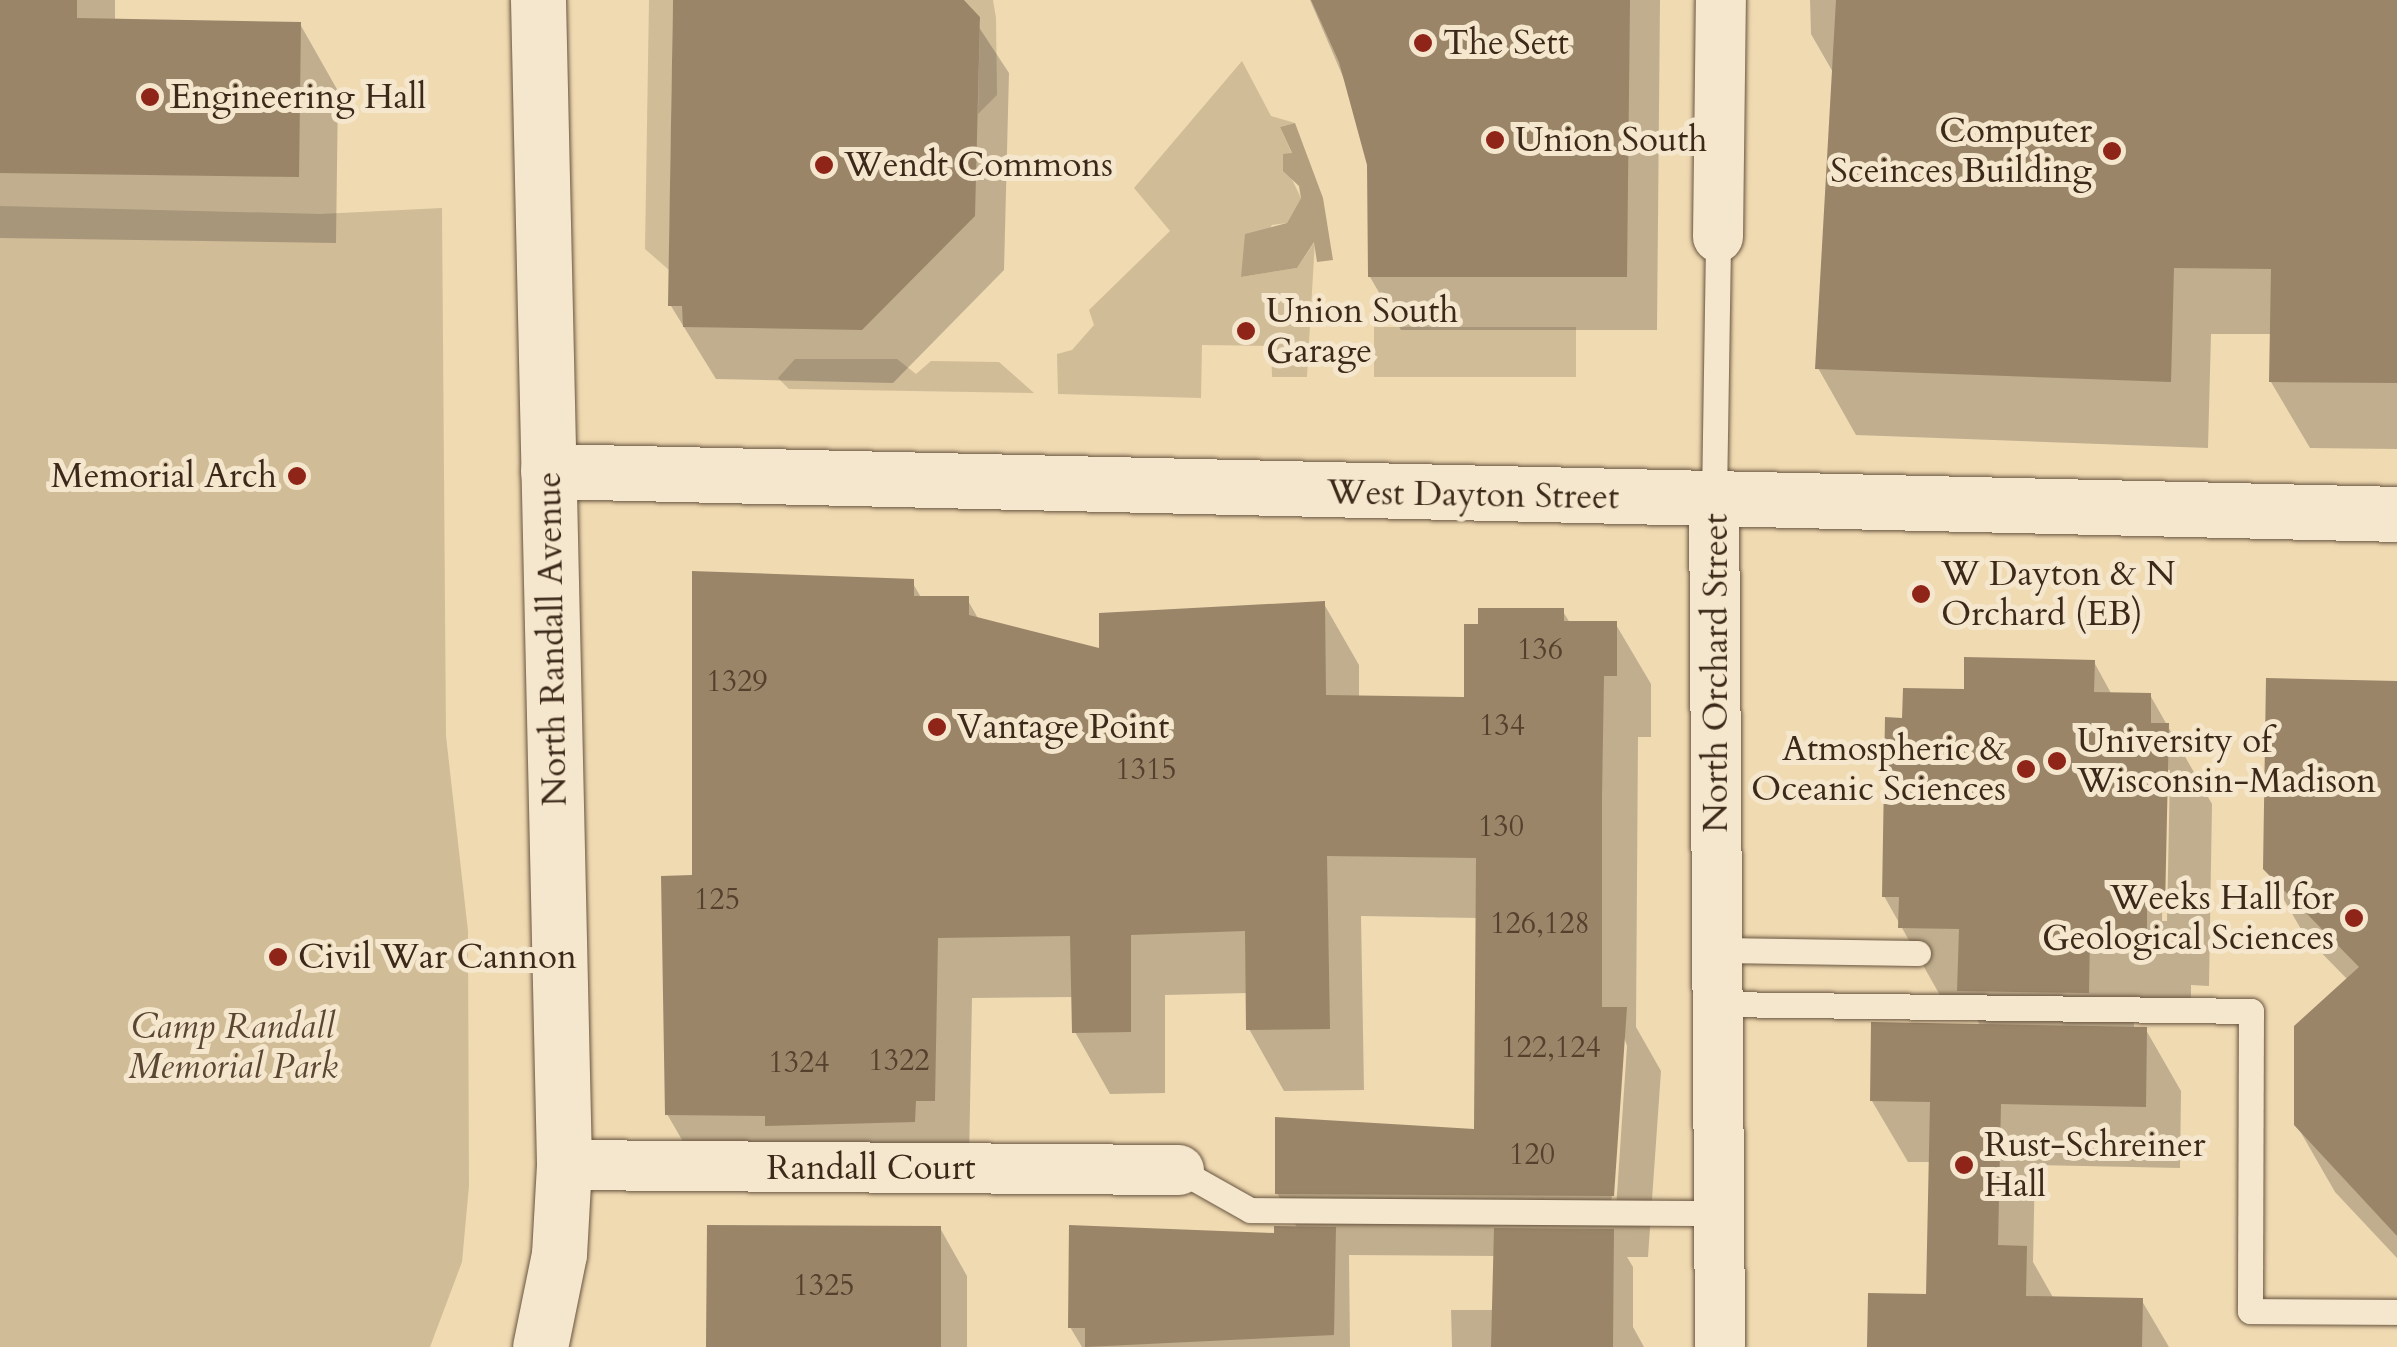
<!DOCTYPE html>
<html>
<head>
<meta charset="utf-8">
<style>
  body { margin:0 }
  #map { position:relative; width:2397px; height:1347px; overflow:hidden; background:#f0dab2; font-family:Cardo,serif }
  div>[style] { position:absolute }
  .green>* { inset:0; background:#d1bc98 }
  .water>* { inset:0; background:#b39e7e }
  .shadow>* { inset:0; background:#0003 }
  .building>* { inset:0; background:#9a8569 }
  .roads { filter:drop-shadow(0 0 2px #69553f) drop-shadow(0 0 2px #69553f) }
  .lane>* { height:25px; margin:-12.5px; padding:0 12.5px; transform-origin:12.5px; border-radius:12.5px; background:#f5e7cd }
  .street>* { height:50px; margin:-25px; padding:0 25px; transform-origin:25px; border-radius:25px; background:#f5e7cd }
  .secondary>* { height:55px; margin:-27.5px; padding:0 27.5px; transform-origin:27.5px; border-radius:27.5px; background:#f5e7cd }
  .dots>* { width:28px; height:28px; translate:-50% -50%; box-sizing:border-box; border:5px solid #f5e7cd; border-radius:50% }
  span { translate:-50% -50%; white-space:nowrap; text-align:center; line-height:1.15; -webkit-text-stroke:10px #f5e7cd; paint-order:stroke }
  .number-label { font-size:30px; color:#54402d }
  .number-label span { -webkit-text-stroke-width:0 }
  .poi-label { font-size:35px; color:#3c2919 }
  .left { translate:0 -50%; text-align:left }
  .right { translate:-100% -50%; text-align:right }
  .street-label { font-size:35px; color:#3c2919 }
  .park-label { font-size:35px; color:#5a4632; font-style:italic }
</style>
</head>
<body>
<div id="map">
  <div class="green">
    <i style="clip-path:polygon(649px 0,673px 0,669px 270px,645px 249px)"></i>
    <i style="clip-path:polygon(964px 0,993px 0,996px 18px,997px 95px,978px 114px,980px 17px)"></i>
    <i style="clip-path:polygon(1242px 61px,1271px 116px,1295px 123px,1280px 127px,1292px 154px,1283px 161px,1301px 198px,1287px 223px,1272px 225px,1241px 277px,1297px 268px,1315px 241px,1307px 377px,1272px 377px,1271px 346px,1202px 345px,1201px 398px,1058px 394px,1057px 354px,1072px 350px,1094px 325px,1089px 310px,1170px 231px,1134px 188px)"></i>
    <i style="clip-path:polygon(0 206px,320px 214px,442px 208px,446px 736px,468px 931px,469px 1186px,462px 1262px,430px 1347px,0 1347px)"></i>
    <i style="clip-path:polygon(1374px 327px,1576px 327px,1576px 377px,1374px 377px)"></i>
    <i style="clip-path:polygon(795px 359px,897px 359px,916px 374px,931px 361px,999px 362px,1034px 393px,789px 389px,778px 378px)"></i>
  </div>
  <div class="water">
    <i style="clip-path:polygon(1295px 123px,1323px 198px,1333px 260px,1317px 262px,1314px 242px,1297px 268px,1241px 277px,1245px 234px,1287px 223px,1301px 198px,1299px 186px,1283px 171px,1283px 154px,1292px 153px,1280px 127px)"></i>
  </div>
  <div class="shadow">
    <i style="clip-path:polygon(0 0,115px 0,115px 21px,300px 24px,338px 91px,336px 243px,0 238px)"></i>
    <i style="clip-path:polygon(676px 0,961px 0,1009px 73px,1004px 270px,893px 383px,716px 379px,671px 306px)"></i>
    <i style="clip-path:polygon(1310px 0,1660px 0,1657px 330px,1401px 330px,1370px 277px,1370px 164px,1359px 114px)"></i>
    <i style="clip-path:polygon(1810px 0,2397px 0,2397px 449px,2310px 448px,2271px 382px,2272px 334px,2211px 334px,2208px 448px,1856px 435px,1818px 368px,1834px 74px,1811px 34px)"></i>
    <i style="clip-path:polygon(evenodd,912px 582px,922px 599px,967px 599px,979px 620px,1102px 651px,1324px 604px,1359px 665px,1359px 698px,1467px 699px,1562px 610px,1570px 623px,1615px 623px,1651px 684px,1651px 737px,1638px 737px,1636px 1027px,1661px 1071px,1648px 1257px,1627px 1257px,1633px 1267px,1633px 1327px,1644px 1347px,1452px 1347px,1451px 1310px,1495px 1310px,1496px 1256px,1349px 1255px,1350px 1347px,1082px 1347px,1070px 1327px,1298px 1229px,1277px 1193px,1477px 1131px,1478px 918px,1361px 916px,1364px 1090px,1284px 1091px,1249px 1029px,1248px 993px,1165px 995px,1165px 1093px,1110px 1094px,1075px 1032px,1074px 997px,972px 998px,969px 1161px,703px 1176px,667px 1114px,695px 878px,912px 582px,1623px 1034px,1627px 1046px,1616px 1209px,1611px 1208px,1623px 1034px)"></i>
    <i style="clip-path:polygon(evenodd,2094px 662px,2112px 695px,2150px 695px,2212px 804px,2209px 986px,2191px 985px,2191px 1012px,2134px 1011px,2134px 1030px,2146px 1030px,2181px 1091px,2180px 1168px,2035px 1165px,2033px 1262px,2054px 1299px,2142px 1301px,2169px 1347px,1869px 1347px,1928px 1297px,1931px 1162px,1908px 1162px,1872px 1101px,1981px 1027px,1969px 1006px,1946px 1006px,1884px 896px,1905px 721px,1966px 692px,2094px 662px,2165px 770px,2170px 770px,2167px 921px,2162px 921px,2165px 770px)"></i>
    <i style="clip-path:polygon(2397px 684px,2397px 1258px,2335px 1192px,2296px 1124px,2348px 980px,2305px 936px,2266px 869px)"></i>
    <i style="clip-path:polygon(940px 1228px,967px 1276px,967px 1347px,708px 1347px)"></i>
  </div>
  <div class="building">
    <i style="clip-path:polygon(0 0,77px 0,77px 18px,301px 22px,299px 177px,0 173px)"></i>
    <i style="clip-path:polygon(673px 0,964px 0,980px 17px,975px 216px,862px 330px,683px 327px,682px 306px,668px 306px)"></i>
    <i style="clip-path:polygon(1311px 0,1630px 0,1627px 277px,1368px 277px,1367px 165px,1339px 62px)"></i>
    <i style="clip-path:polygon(1836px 0,2397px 0,2397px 383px,2269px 382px,2271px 269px,2174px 268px,2171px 382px,1815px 369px)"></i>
    <i style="clip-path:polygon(692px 571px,914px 579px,914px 596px,969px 596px,969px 615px,1099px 648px,1099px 613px,1325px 601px,1326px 695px,1464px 697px,1464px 624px,1478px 624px,1478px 608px,1564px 608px,1564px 621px,1617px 621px,1617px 676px,1604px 676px,1602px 797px,1602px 1007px,1627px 1007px,1614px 1196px,1275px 1194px,1275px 1117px,1474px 1129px,1476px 858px,1327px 856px,1330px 1029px,1246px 1030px,1245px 931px,1131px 935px,1131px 1032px,1072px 1033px,1070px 936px,938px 938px,935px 1101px,916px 1101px,915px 1122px,765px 1126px,765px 1116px,665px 1115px,661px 876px,692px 875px)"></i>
    <i style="clip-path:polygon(1964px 657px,2095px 660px,2094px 692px,2151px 693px,2151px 723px,2169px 723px,2165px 909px,2147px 908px,2147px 935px,2090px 934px,2089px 993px,1957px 991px,1959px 929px,1898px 928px,1899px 897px,1882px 897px,1885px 717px,1902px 718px,1903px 688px,1964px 689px)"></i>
    <i style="clip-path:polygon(2266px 678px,2397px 681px,2397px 1236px,2294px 1125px,2294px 1026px,2359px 967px,2263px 869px)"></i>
    <i style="clip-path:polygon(1871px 1022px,2147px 1027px,2146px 1107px,2001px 1104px,1998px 1245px,2027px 1246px,2026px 1296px,2143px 1298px,2142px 1347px,1867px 1347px,1868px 1293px,1926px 1294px,1930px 1102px,1870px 1101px)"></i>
    <i style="clip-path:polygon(707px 1225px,941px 1226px,941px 1347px,706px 1347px)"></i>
    <i style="clip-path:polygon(1069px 1225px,1274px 1233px,1274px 1226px,1336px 1227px,1334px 1335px,1085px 1347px,1085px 1328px,1068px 1328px)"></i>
    <i style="clip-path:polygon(1494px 1228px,1614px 1229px,1613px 1347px,1491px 1347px)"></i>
  </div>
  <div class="roads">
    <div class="lane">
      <i style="left:1714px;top:499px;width:262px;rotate:-89.1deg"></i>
      <i style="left:1718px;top:950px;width:200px;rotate:0.9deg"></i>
      <i style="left:1718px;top:1004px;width:533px;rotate:0.75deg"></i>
      <i style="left:2251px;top:1011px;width:300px;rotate:90.2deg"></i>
      <i style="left:2250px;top:1311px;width:147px;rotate:0.4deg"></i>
      <i style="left:1179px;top:1170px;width:81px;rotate:29.4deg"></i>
      <i style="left:1250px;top:1210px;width:469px;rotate:0.4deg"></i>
    </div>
    <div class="street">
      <i style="left:1718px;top:237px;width:237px;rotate:-89.3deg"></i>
      <i style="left:1714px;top:499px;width:848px;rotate:89.59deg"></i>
      <i style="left:564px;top:1165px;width:615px;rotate:0.47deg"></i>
    </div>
    <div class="secondary">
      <i style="left:538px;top:0;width:1165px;rotate:88.72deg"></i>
      <i style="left:564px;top:1165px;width:89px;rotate:93.2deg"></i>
      <i style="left:559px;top:1254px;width:95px;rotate:101.5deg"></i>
      <i style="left:548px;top:471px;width:1849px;rotate:1.33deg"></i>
    </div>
  </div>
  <div class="dots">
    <i style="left:1423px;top:43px;background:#8f2418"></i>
    <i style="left:150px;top:97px;background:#8f2418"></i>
    <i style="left:1495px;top:140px;background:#8f2418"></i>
    <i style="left:2112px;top:151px;background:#8f2418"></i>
    <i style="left:824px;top:165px;background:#8f2418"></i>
    <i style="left:1246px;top:331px;background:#8f2418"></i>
    <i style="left:297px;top:476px;background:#8f2418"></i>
    <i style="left:1921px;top:594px;background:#8f2418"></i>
    <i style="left:937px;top:727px;background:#8f2418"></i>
    <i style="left:2057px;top:761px;background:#8f2418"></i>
    <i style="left:2026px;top:769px;background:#8f2418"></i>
    <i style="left:2354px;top:918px;background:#8f2418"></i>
    <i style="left:278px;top:957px;background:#8f2418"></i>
    <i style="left:1964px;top:1165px;background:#8f2418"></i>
  </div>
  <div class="number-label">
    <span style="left:1540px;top:650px">136</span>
    <span style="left:737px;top:682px">1329</span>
    <span style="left:1502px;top:726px">134</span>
    <span style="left:1146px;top:770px">1315</span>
    <span style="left:1501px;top:827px">130</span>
    <span style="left:717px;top:900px">125</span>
    <span style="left:1540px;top:924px">126,128</span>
    <span style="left:1551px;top:1048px">122,124</span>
    <span style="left:899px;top:1061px">1322</span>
    <span style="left:799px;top:1063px">1324</span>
    <span style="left:1532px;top:1155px">120</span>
    <span style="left:824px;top:1286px">1325</span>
  </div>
  <div class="poi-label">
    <span class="left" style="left:1443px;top:43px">The Sett</span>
    <span class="left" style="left:170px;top:97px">Engineering Hall</span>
    <span class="right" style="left:2092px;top:151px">Computer<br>Sceinces Building</span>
    <span class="left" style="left:1515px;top:140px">Union South</span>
    <span class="left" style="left:844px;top:165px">Wendt Commons</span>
    <span class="left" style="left:1266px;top:331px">Union South<br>Garage</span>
    <span class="right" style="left:277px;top:476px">Memorial Arch</span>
    <span class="left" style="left:1941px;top:594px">W Dayton &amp; N<br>Orchard (EB)</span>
    <span class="left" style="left:957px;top:727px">Vantage Point</span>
    <span class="left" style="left:2077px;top:761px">University of<br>Wisconsin-Madison</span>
    <span class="right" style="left:2006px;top:769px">Atmospheric &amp;<br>Oceanic Sciences</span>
    <span class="right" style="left:2334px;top:918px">Weeks Hall for<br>Geological Sciences</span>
    <span class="left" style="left:298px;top:957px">Civil War Cannon</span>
    <span class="left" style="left:1984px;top:1165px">Rust-Schreiner<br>Hall</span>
  </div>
  <div class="street-label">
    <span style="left:1473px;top:495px;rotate:1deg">West Dayton Street</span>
    <span style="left:552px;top:639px;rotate:-91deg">North Randall Avenue</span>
    <span style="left:1716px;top:673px;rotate:-90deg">North Orchard Street</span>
    <span style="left:871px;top:1168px">Randall Court</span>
  </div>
  <div class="park-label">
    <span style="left:233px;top:1047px">Camp Randall<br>Memorial Park</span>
  </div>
</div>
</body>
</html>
